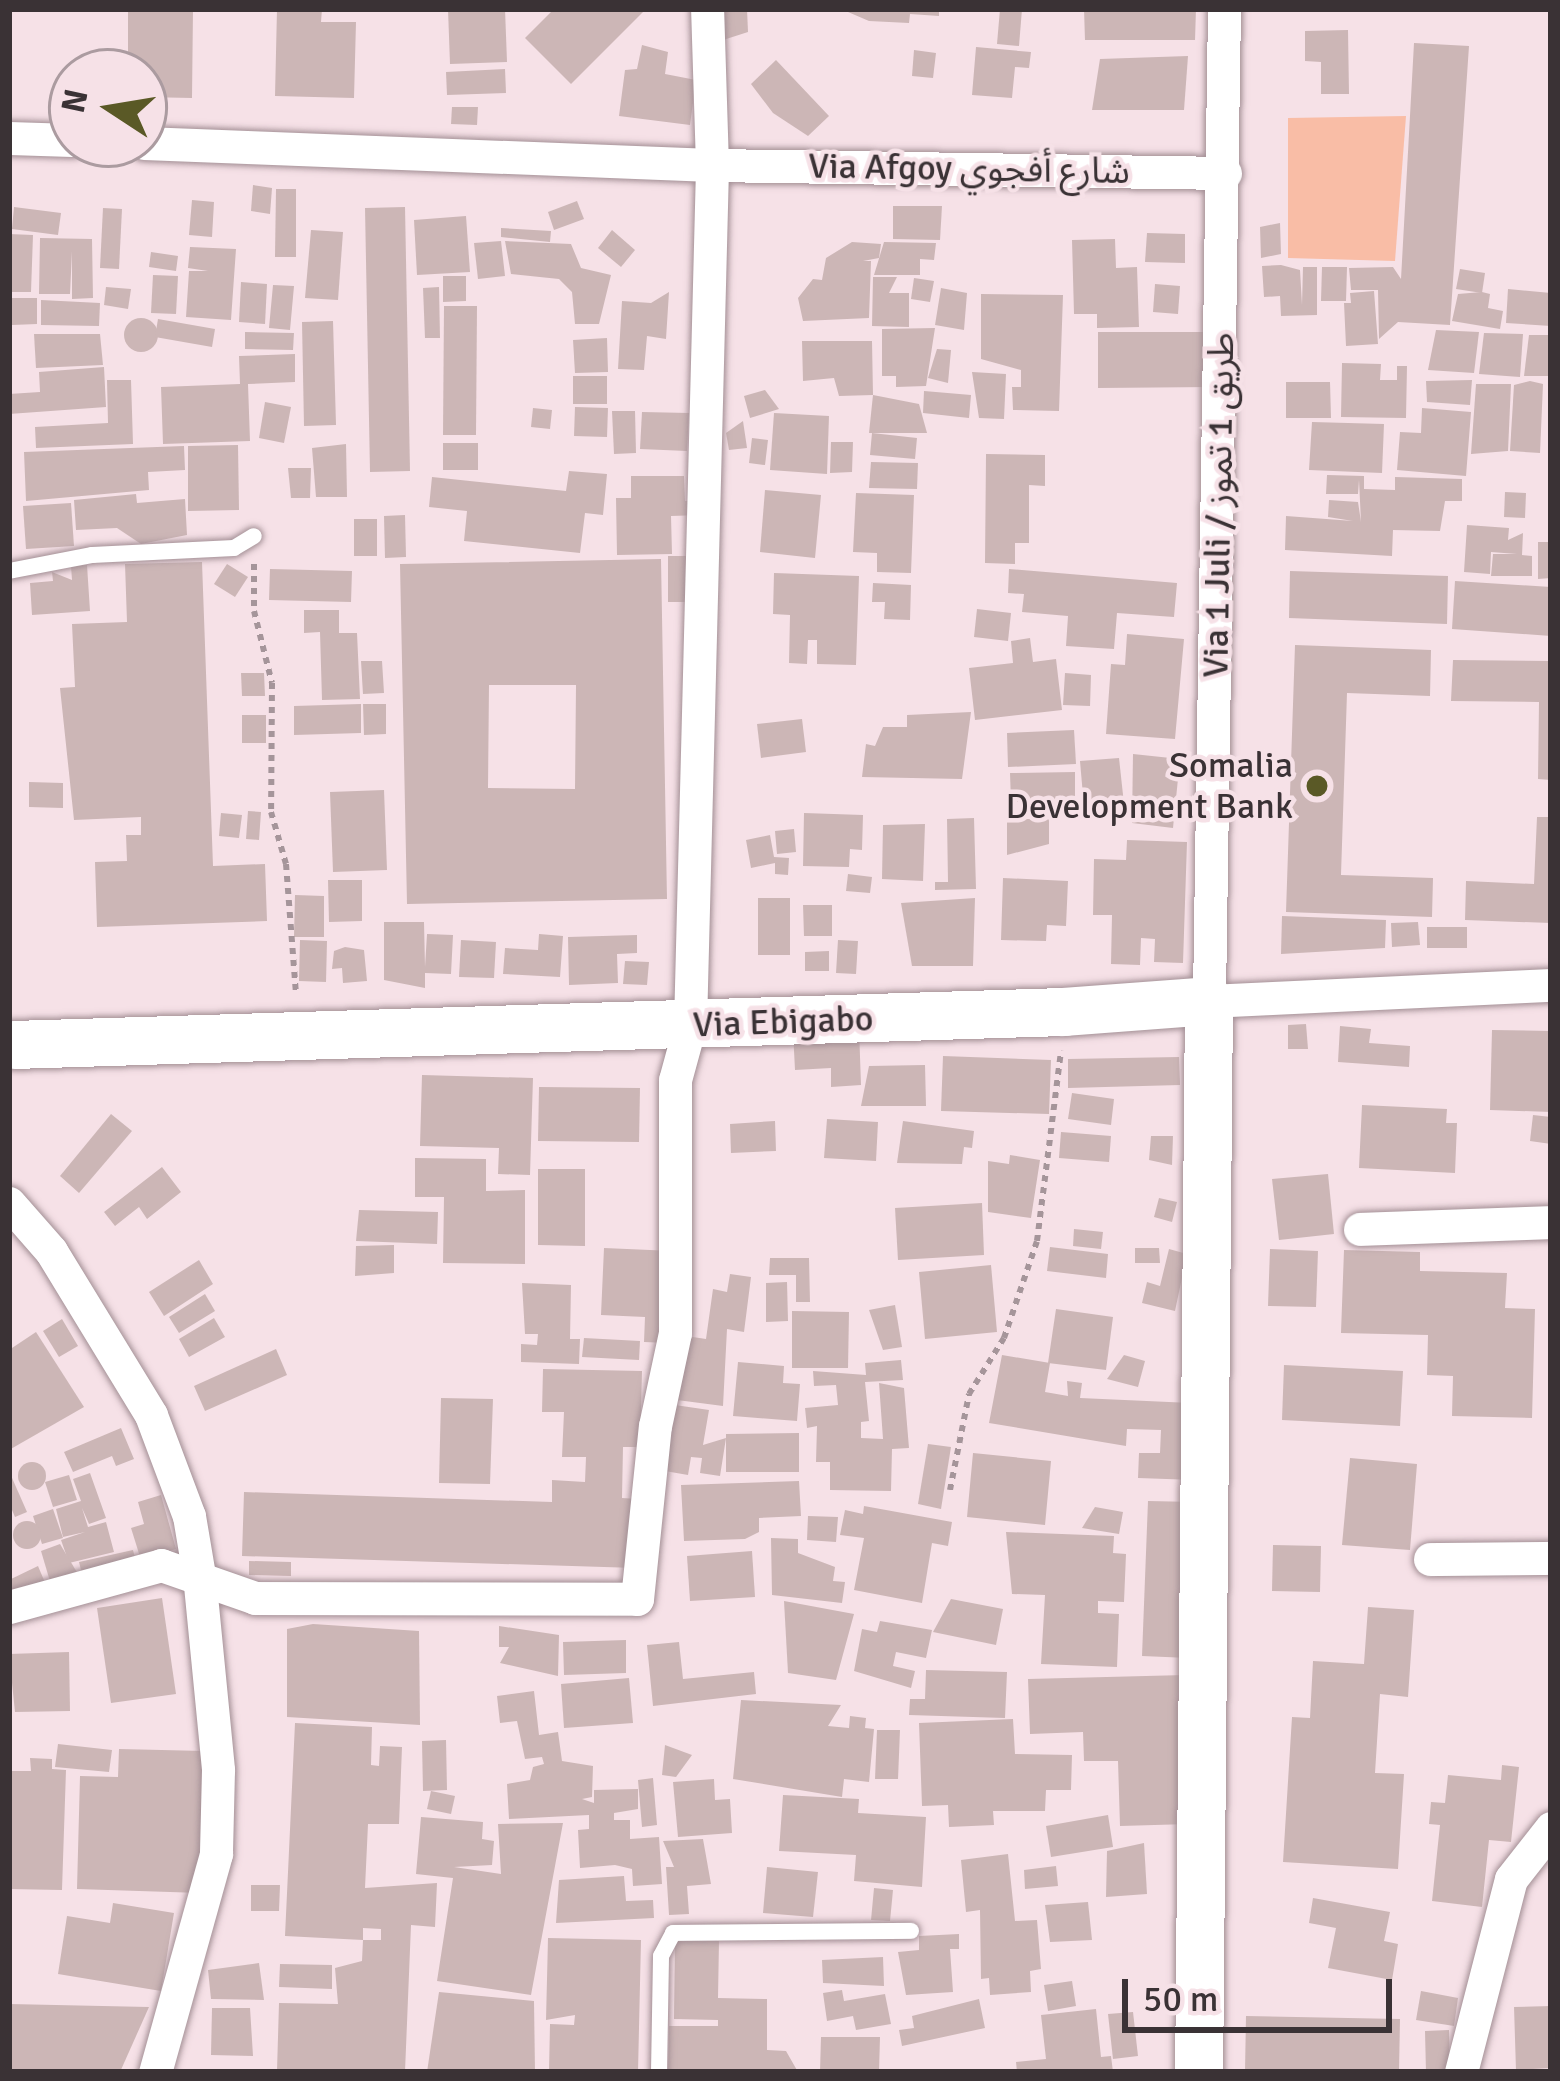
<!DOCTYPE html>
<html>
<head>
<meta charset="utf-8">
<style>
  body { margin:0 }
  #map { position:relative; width:1560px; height:2081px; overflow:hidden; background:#f6e1e7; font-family:Signika,"Noto Sans Arabic",sans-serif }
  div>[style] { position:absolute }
  .green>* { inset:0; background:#f9bda6 }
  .building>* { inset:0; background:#ccb6b6 }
  .round { border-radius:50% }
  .path>* { height:6px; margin-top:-3px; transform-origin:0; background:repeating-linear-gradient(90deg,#a5959a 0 6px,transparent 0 12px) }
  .roads { filter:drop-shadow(0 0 3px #a38f95) drop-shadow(0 0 3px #a38f95) }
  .lane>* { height:16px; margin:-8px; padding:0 8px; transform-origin:8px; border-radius:8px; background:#fff }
  .street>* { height:33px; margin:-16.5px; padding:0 16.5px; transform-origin:16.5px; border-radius:16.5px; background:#fff }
  .secondary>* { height:48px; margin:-24px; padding:0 24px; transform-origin:24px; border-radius:24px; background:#fff }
  .dots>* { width:33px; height:33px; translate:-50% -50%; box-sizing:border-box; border:6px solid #f6e1e7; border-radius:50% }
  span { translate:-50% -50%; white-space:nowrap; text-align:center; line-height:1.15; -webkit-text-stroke:9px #f6e1e7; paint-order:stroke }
  .street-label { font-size:36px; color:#3a3235 }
  .poi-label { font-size:36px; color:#3a3235 }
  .right { translate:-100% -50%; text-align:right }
  .frame { position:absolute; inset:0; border:12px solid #3a3235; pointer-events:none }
  .north { position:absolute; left:48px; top:48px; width:120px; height:120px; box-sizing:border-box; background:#f6e1e7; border:3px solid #ab9ba0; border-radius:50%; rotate:282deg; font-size:33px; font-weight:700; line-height:48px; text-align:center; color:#3a3235 }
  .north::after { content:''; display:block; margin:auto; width:42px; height:54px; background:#5a5926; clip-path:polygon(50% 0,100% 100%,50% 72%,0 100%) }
  .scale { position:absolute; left:1122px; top:1979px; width:270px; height:54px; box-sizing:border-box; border:6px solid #3a3235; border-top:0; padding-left:15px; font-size:36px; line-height:42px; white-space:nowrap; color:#3a3235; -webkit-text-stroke:9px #f6e1e7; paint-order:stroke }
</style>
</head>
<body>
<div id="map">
  <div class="green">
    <i style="clip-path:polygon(1406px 116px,1395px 261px,1288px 258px,1288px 118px)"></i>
  </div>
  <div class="building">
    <i style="clip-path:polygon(128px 9px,193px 9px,192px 98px,144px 97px,144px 72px,128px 72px)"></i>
    <i style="clip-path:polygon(277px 9px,322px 9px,321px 22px,356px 22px,354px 98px,275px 96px)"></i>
    <i style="clip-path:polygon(448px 9px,505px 9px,507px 62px,450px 64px)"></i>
    <i style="clip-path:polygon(554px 9px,640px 9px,643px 12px,571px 84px,525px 38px)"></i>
    <i style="clip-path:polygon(719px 9px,747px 9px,748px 32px,720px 41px)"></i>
    <i style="clip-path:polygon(841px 9px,939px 9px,939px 16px,910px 14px,909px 23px,869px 21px)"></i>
    <i style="clip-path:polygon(1000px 9px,1022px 9px,1019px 46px,997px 44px)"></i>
    <i style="clip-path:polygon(1084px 9px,1196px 9px,1195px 40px,1085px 40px)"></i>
    <i style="clip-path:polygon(1348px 30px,1349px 94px,1321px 94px,1321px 62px,1305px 61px,1305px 31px)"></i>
    <i style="clip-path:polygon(1414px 43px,1469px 46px,1450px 325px,1398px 322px,1379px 339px,1378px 290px,1351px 290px,1349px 268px,1393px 267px,1401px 279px)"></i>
    <i style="clip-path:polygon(642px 45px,668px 52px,665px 74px,696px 80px,690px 125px,619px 116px,625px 70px,637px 69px)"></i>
    <i style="clip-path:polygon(976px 47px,1031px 52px,1029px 68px,1015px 67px,1012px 98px,972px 95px)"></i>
    <i style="clip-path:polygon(914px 50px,936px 53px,933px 78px,912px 76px)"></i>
    <i style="clip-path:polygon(1188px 56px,1184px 110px,1092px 110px,1100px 59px)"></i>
    <i style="clip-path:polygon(776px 60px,829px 116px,808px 136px,773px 113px,751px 84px)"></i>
    <i style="clip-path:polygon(505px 69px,506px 93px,447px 95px,446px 72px)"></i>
    <i style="clip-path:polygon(452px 107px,478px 107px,477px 125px,451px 124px)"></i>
    <i style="clip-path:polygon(253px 185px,272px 188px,270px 214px,251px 211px)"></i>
    <i style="clip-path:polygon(276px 189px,296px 189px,296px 257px,275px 257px)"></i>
    <i style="clip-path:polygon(192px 200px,214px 202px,212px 237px,189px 235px)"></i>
    <i style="clip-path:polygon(577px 201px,584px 219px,554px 230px,548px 212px)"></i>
    <i style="clip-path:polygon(893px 206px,942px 206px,940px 240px,893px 239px)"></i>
    <i style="clip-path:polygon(14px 207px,61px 213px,58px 235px,12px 229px)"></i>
    <i style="clip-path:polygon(405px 207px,410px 471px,370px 472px,365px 208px)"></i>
    <i style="clip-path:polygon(103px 208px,122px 209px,119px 269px,100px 268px)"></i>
    <i style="clip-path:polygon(466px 216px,470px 272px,417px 275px,414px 220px)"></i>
    <i style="clip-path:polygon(1280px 223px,1281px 254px,1261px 258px,1260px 227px)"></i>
    <i style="clip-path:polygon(501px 228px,551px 231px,550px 242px,501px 237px)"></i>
    <i style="clip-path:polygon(311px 230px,343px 232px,338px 300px,305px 298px)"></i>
    <i style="clip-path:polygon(612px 230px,635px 250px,621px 267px,598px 248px)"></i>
    <i style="clip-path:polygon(1147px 233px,1185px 234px,1185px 263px,1145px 262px)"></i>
    <i style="clip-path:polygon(9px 234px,33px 235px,31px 292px,9px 292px)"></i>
    <i style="clip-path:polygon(40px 238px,92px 239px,93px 298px,72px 299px,72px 251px,70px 294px,39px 294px)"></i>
    <i style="clip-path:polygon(1115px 239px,1116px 268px,1137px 267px,1139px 327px,1097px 328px,1097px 314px,1074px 314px,1072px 240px)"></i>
    <i style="clip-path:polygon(501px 241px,505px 276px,478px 279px,474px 243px)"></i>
    <i style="clip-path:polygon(505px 241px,571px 244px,581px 268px,611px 275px,599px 324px,575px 324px,572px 292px,559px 279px,511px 274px)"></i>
    <i style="clip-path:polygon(852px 242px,881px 244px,879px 258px,863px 261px,871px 261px,869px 318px,803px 321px,798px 298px,813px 279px,822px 280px,826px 258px)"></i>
    <i style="clip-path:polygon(884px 242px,936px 243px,934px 260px,920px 259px,920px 275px,874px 275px)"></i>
    <i style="clip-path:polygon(190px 247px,236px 249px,231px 320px,186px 317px,189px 271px,208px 271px,188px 268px)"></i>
    <i style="clip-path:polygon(151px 252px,178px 256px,176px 271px,149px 267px)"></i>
    <i style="clip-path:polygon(1281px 265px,1300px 270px,1302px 305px,1303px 267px,1317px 267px,1317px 315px,1281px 316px,1280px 296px,1264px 297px,1262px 266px)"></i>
    <i style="clip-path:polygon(1322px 267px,1347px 267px,1346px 301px,1321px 301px)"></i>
    <i style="clip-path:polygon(1460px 269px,1485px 273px,1482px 293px,1456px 289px)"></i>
    <i style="clip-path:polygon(153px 275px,178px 276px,176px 314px,151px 313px)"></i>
    <i style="clip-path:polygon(443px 276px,466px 276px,466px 301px,443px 302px)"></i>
    <i style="clip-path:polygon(873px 277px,897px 277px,889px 293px,909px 293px,909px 327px,872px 326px)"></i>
    <i style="clip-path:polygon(914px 278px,934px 281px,930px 302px,911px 299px)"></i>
    <i style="clip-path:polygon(241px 282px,267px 284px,265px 324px,239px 322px)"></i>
    <i style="clip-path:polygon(1155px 284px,1180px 286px,1178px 314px,1153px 312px)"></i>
    <i style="clip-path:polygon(273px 285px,294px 286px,290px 330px,269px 328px)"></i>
    <i style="clip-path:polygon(106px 287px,131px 289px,128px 309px,104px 305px)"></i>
    <i style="clip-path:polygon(439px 287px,440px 338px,425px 338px,423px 288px)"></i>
    <i style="clip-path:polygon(941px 288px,967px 293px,964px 330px,935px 325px)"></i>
    <i style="clip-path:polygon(1508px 289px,1551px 293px,1551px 326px,1506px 323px)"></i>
    <i style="clip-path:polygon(1374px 291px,1378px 344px,1346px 346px,1344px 303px,1351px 303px,1350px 293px)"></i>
    <i style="clip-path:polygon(669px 292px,666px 339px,647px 336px,644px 370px,618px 369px,622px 301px,651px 303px)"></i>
    <i style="clip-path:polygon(1482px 292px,1490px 294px,1488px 308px,1503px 311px,1500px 329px,1452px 321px,1458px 294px)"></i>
    <i style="clip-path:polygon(981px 294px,1063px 295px,1059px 411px,1013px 410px,1012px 387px,1021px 387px,1021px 370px,981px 359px)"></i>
    <i style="clip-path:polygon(11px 298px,37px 298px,37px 324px,12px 325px)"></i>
    <i style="clip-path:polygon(41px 300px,100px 303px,99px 326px,41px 325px)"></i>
    <i style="clip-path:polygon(444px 306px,477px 306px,476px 435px,443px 435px)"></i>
    <i class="round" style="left:124px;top:318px;width:34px;height:34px"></i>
    <i style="clip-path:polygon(158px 319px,215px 329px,212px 347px,155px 337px)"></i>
    <i style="clip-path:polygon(333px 321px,336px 425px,304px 426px,302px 322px)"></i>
    <i style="clip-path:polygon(935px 328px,926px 386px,896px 387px,896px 376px,882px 376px,882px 329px)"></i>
    <i style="clip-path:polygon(1436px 330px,1479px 332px,1474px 373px,1428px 370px)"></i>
    <i style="clip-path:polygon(245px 332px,294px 333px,293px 350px,245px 349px)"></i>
    <i style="clip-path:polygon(1098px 332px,1212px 332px,1212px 387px,1098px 388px)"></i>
    <i style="clip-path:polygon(1484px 333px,1523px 334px,1520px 377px,1479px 374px)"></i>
    <i style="clip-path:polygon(34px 334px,100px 334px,103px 365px,36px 368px)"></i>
    <i style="clip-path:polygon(1529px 335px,1551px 335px,1551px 376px,1524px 376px)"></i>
    <i style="clip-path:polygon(607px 338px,608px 372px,575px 373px,573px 340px)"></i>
    <i style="clip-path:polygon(802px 341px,872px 341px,873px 395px,839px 396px,834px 378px,803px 381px)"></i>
    <i style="clip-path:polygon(937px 349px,951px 350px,948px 383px,928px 378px)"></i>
    <i style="clip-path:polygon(295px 354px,295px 382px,248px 384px,250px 441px,163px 444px,161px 387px,240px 384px,239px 356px)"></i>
    <i style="clip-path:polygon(1342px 363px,1381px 364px,1380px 380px,1397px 380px,1397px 366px,1407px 366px,1406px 418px,1341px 417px)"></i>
    <i style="clip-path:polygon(104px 367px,106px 407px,9px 414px,9px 394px,40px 392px,39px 372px)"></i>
    <i style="clip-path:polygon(972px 372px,1006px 374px,1004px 419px,979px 418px)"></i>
    <i style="clip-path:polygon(573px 376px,607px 376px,607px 404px,573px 404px)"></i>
    <i style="clip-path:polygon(107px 380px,131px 380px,133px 444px,36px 448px,35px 427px,108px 423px)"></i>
    <i style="clip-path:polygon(1472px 380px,1470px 405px,1427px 402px,1426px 381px)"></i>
    <i style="clip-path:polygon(1530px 381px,1543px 384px,1540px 453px,1510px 451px,1514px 385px)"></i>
    <i style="clip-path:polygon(1286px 382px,1330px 382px,1331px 418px,1286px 418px)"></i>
    <i style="clip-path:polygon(1476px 384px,1511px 384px,1508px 451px,1471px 454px)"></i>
    <i style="clip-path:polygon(765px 390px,779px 409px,750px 418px,744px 396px)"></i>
    <i style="clip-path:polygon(924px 391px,971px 395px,969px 418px,923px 413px)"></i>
    <i style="clip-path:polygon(873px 395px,919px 404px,927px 433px,869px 433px)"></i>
    <i style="clip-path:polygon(265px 402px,291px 407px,284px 443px,259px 438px)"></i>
    <i style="clip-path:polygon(575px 407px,608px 408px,607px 437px,574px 436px)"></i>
    <i style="clip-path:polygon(533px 408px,552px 410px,550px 429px,531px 427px)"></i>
    <i style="clip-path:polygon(1422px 408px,1471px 412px,1466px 476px,1397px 470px,1400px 432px,1421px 433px)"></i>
    <i style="clip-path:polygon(612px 411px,635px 411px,636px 453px,614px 454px)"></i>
    <i style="clip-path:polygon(642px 412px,689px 413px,687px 451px,640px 449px)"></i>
    <i style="clip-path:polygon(774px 413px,829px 416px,827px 474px,770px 470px)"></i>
    <i style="clip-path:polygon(743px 421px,747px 448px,729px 450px,726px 433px)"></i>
    <i style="clip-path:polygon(1312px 422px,1384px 424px,1382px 473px,1309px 470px)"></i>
    <i style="clip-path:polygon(872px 433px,917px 438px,915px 459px,870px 455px)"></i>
    <i style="clip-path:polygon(752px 438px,768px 440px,765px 465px,749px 463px)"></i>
    <i style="clip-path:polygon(831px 442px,853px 442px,852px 472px,830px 473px)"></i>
    <i style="clip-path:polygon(443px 443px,478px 443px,478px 470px,443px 470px)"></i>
    <i style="clip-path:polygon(346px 444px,347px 497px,316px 497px,312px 448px)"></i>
    <i style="clip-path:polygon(238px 445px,239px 510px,188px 511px,188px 446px)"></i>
    <i style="clip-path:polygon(184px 446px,185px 470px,148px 472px,149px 490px,26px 501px,24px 452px)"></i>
    <i style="clip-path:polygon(986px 454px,1045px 455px,1045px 486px,1029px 485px,1029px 543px,1015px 543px,1015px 564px,985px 563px)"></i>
    <i style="clip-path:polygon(871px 462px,918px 463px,917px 489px,869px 488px)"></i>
    <i style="clip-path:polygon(288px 468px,311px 468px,310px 498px,291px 498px)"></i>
    <i style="clip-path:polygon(569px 471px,607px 474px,603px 515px,585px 513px,580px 553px,464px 541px,467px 511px,429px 507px,432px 477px,566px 491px)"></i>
    <i style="clip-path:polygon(1327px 475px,1364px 476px,1364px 489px,1395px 490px,1395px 477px,1462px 479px,1462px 501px,1445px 501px,1440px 531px,1393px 530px,1392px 556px,1285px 550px,1286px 516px,1353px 521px,1328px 517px,1329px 500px,1358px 502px,1361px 522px,1359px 480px,1358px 494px,1326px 494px)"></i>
    <i style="clip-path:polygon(631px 476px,684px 476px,685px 501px,701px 501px,701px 515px,671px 516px,672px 554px,617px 555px,616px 498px,631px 498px)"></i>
    <i style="clip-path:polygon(765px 490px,821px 495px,815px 558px,760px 552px)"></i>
    <i style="clip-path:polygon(1505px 492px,1526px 493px,1525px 518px,1504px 517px)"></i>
    <i style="clip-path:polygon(856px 493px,914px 495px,911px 573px,877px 572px,877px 553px,853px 552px)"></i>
    <i style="clip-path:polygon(136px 494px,137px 503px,185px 499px,187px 535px,141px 544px,117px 528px,76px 530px,74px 500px)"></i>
    <i style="clip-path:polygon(71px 503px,74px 546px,26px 549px,23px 506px)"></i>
    <i style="clip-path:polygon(405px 515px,406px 557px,385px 558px,384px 516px)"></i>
    <i style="clip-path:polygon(354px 519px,377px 519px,377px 556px,354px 556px)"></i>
    <i style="clip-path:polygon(1467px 525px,1509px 528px,1508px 540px,1523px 533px,1522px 555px,1532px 556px,1532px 576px,1491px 576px,1493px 554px,1517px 554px,1491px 552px,1490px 574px,1464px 572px)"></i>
    <i style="clip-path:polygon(1538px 542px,1551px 542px,1551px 578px,1538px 579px)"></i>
    <i style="clip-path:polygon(668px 556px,699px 556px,699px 602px,668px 602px)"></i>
    <i style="clip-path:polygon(evenodd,661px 559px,667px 899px,407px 904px,400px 564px,661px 559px,489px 685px,576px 685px,575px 789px,488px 788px,489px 685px)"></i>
    <i style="clip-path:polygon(202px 562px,213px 866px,265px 864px,267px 921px,97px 927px,95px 862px,127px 861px,126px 835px,141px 835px,141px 817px,74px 820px,60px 688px,75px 687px,72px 624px,127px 622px,125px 564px)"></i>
    <i style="clip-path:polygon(227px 564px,248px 577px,235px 597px,214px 584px)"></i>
    <i style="clip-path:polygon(87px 565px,90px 611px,32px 615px,30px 583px,53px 581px,52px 572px,72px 580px,71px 566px)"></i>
    <i style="clip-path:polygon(270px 569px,352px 571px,351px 602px,269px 600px)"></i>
    <i style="clip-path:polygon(1009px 569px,1177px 583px,1174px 617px,1117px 613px,1114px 649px,1066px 646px,1068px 616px,1022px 612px,1024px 594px,1008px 593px)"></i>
    <i style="clip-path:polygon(1290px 571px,1448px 576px,1447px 624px,1289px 618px)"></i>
    <i style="clip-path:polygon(774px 573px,859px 576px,856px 665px,817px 664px,817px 640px,808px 640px,807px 664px,789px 663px,790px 615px,773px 614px)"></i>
    <i style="clip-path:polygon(1455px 581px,1551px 587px,1551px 636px,1452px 629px)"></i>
    <i style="clip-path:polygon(873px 583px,911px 585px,910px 620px,884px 619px,885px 602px,872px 602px)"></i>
    <i style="clip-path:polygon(977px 609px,1011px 613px,1008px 641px,974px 637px)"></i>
    <i style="clip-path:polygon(304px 610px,339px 610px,339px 633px,357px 633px,360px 699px,322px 700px,320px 632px,304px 633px)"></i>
    <i style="clip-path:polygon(1127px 634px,1184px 639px,1175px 739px,1106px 734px,1111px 664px,1125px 665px)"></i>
    <i style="clip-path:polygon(1030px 638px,1033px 662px,1056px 659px,1062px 710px,975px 720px,969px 668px,1013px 663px,1011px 641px)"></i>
    <i style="clip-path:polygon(1295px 645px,1431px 650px,1430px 696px,1347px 693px,1341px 875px,1433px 878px,1432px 917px,1286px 912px)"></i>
    <i style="clip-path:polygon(1453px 660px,1551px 661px,1551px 780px,1538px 779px,1539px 702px,1451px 701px)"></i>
    <i style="clip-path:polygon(361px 661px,382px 661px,384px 693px,363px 694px)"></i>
    <i style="clip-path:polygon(241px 673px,264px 673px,265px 696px,242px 696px)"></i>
    <i style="clip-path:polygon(1065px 673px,1091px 675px,1090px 706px,1063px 705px)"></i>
    <i style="clip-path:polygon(361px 704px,361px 733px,294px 735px,294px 706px)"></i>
    <i style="clip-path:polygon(363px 704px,386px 704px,386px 734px,364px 735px)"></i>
    <i style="clip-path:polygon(971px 712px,962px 779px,862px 777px,866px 744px,875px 746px,883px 727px,907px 727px,907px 715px)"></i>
    <i style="clip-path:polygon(242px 715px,266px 715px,266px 743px,242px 743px)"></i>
    <i style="clip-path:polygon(802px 719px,806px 752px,761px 758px,757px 724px)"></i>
    <i style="clip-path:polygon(1074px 730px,1076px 764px,1008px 767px,1007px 733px)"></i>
    <i style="clip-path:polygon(1133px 754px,1180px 759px,1173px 828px,1132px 823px)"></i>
    <i style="clip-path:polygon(1119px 758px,1124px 804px,1084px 807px,1080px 761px)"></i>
    <i style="clip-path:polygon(1075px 772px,1075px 801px,1011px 802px,1010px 773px)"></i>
    <i style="clip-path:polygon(29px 782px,63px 783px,63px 808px,29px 807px)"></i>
    <i style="clip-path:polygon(384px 790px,387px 870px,333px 872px,330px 792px)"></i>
    <i style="clip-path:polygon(248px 811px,261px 812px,259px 840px,246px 839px)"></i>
    <i style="clip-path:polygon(221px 813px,242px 815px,239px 838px,219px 836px)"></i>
    <i style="clip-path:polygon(804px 813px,863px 815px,862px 850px,850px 849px,849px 867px,803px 866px)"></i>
    <i style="clip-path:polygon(1537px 817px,1551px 817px,1551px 923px,1465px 920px,1466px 881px,1534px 884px)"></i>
    <i style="clip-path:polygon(974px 818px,976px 889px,935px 890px,935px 882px,948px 882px,947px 819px)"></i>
    <i style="clip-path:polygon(1007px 819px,1049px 819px,1049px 844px,1007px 855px)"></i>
    <i style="clip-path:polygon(925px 824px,923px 881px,882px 879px,883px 825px)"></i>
    <i style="clip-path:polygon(794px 829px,796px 852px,777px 854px,775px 831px)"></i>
    <i style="clip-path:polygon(770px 835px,774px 857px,789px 858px,788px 875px,775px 874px,775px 863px,751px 868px,746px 840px)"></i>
    <i style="clip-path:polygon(1127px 840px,1187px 842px,1183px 963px,1154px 962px,1155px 939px,1141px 938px,1140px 965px,1111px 964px,1112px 915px,1093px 915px,1094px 859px,1126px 860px)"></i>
    <i style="clip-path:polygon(848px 874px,872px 877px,870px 893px,846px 891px)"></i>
    <i style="clip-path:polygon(1003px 878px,1068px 881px,1066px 926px,1047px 925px,1046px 941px,1001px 940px)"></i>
    <i style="clip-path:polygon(328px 880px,362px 880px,362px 921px,329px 922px)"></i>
    <i style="clip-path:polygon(295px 895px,324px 896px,324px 937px,294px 937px)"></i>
    <i style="clip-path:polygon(758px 898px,790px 898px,790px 955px,758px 955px)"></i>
    <i style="clip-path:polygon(975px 898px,973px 966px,912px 966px,901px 903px)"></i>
    <i style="clip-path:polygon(803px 905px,832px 905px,832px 936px,804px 936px)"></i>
    <i style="clip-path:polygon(1282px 916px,1386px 920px,1385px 948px,1281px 954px)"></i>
    <i style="clip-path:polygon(384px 922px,424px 922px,425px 967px,427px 934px,453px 935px,451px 974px,425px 973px,425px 988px,384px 980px)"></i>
    <i style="clip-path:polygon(1418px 922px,1420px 945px,1392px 947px,1391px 923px)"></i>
    <i style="clip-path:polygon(1427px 927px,1467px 927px,1467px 948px,1427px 948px)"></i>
    <i style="clip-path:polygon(539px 934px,563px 936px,560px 977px,503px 974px,505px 948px,538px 950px)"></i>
    <i style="clip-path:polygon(637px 935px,637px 953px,617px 954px,618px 983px,569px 985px,568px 937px)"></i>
    <i style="clip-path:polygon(300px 940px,327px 941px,326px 982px,299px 981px)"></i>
    <i style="clip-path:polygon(461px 940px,496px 942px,494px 978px,459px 977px)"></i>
    <i style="clip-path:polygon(838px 940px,858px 941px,856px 974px,836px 973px)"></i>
    <i style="clip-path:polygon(345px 947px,364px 950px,367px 981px,343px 983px,342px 968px,332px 969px,334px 951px)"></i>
    <i style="clip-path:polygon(829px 951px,829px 971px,805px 971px,805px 952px)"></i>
    <i style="clip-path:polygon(625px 961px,649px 962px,647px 985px,623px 984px)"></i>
    <i style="clip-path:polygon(1306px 1024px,1308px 1049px,1288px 1049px,1288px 1025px)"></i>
    <i style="clip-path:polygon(1340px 1026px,1371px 1029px,1369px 1043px,1410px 1046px,1409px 1067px,1338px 1062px)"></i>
    <i style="clip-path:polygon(859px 1028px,861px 1085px,831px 1087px,831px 1068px,795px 1070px,793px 1031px)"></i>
    <i style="clip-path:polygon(1492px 1030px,1551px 1031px,1551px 1112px,1490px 1110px)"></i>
    <i style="clip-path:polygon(943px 1056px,1051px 1060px,1049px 1114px,941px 1111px)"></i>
    <i style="clip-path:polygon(1179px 1057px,1180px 1085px,1068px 1088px,1068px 1059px)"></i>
    <i style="clip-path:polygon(925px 1065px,926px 1106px,861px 1106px,869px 1066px)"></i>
    <i style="clip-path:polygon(422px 1075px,533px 1078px,530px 1175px,498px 1174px,499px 1148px,420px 1146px)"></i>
    <i style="clip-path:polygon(539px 1087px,640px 1088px,639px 1142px,538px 1141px)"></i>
    <i style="clip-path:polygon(1072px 1093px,1114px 1099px,1111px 1125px,1068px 1119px)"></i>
    <i style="clip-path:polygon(1362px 1105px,1447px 1109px,1446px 1123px,1457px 1123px,1455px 1173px,1359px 1168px)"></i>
    <i style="clip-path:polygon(111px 1114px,132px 1131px,79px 1193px,60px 1176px)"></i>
    <i style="clip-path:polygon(1533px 1115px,1551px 1117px,1551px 1144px,1530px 1141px)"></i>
    <i style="clip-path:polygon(827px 1119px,878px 1122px,876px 1161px,824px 1158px)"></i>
    <i style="clip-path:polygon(775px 1121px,776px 1151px,731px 1153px,730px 1124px)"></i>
    <i style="clip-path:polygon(903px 1121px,974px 1131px,972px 1148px,964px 1147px,962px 1164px,897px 1163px)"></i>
    <i style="clip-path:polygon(1061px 1132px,1111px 1136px,1109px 1162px,1059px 1158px)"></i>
    <i style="clip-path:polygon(1151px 1136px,1173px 1136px,1172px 1165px,1149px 1160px)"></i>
    <i style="clip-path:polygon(1010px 1155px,1040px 1160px,1031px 1218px,988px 1212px,988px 1161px,1009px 1164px)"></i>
    <i style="clip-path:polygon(415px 1158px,486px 1159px,486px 1191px,525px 1190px,525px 1264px,443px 1263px,444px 1197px,415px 1197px)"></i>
    <i style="clip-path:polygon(162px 1167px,181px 1192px,147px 1219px,139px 1207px,115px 1226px,104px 1212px)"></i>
    <i style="clip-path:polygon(538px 1169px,585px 1169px,585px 1246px,538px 1245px)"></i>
    <i style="clip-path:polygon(1328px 1174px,1334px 1234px,1279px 1240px,1272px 1179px)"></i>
    <i style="clip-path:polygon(1159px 1198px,1177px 1202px,1172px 1222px,1154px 1217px)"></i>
    <i style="clip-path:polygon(982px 1203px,984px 1255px,898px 1260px,895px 1208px)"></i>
    <i style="clip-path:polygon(359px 1210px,438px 1212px,437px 1244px,356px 1241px)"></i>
    <i style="clip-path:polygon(1074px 1229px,1103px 1232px,1101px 1249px,1073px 1246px)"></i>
    <i style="clip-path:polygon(394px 1245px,394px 1273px,355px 1276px,356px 1246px)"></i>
    <i style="clip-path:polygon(1050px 1247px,1108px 1254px,1106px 1278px,1047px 1271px)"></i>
    <i style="clip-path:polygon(604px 1248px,673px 1251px,669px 1343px,644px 1342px,645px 1317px,601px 1315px)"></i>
    <i style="clip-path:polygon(1135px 1248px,1159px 1248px,1160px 1263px,1135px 1263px)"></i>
    <i style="clip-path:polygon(1169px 1249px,1187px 1254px,1175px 1311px,1142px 1303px,1147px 1282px,1160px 1286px)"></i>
    <i style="clip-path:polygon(1270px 1249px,1318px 1251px,1316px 1307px,1268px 1306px)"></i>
    <i style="clip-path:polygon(1344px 1250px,1420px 1252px,1420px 1271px,1507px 1273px,1505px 1308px,1535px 1309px,1532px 1418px,1452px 1416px,1453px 1376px,1427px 1375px,1428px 1335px,1341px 1333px)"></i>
    <i style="clip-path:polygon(770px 1258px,809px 1258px,810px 1302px,796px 1302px,796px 1275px,769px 1275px)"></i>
    <i style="clip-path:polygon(199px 1260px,213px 1284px,164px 1316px,149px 1292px)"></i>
    <i style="clip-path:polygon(991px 1265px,997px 1332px,925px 1339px,919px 1272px)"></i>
    <i style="clip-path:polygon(730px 1274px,751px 1277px,744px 1332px,727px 1329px,723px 1406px,677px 1400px,686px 1336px,706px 1339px,713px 1289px,727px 1292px)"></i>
    <i style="clip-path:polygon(787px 1282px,788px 1321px,766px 1322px,766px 1283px)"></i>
    <i style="clip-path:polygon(522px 1283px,571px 1285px,570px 1339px,580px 1339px,579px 1364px,521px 1362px,521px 1344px,537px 1345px,538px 1334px,525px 1334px)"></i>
    <i style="clip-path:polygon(205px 1294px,215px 1311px,179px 1333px,169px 1317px)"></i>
    <i style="clip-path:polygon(895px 1305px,902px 1347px,883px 1350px,869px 1310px)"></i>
    <i style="clip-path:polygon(1056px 1309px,1113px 1317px,1106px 1370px,1048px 1363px)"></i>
    <i style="clip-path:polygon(792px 1311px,849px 1312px,848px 1368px,792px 1368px)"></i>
    <i style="clip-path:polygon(214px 1318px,225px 1337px,189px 1357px,179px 1339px)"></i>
    <i style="clip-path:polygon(62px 1319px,78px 1346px,59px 1357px,43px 1331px)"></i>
    <i style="clip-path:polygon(36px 1332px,84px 1407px,9px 1450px,9px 1350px)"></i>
    <i style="clip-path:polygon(584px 1338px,640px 1341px,639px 1360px,582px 1357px)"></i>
    <i style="clip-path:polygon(276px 1349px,287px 1375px,205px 1411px,194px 1386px)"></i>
    <i style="clip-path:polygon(1002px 1355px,1050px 1363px,1045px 1392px,1068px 1396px,1067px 1381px,1082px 1383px,1080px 1398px,1191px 1403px,1195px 1480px,1138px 1478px,1139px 1453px,1160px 1453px,1161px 1430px,1127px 1429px,1126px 1446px,989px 1423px)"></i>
    <i style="clip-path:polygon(1124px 1355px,1145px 1361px,1138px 1387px,1107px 1379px)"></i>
    <i style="clip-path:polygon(901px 1360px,903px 1380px,865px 1382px,869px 1421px,861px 1422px,861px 1438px,883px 1439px,879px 1383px,904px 1388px,909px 1448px,892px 1449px,891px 1491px,830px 1490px,830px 1462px,816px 1462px,817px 1426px,807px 1428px,805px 1408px,838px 1405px,836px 1385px,814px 1386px,813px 1371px,866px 1375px,865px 1363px)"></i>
    <i style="clip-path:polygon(738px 1362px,784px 1366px,783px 1383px,800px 1384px,797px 1421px,733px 1416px)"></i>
    <i style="clip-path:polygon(1284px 1365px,1403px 1371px,1400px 1426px,1282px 1420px)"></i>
    <i style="clip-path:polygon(543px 1369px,642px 1371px,640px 1447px,623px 1447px,622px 1498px,638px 1499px,636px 1568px,242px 1556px,244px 1492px,552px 1502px,552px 1480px,585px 1482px,586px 1457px,562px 1457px,564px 1412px,542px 1412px)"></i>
    <i style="clip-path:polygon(441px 1398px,493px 1399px,490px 1484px,439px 1483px)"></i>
    <i style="clip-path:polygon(675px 1405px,709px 1410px,703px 1445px,726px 1438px,720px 1476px,700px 1473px,702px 1458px,691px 1457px,688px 1475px,665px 1471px)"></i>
    <i style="clip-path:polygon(121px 1428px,134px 1459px,116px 1466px,112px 1456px,73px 1472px,64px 1452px)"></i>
    <i style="clip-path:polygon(799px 1433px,799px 1472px,726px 1472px,726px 1434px)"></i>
    <i style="clip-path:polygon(928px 1444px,951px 1447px,941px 1509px,918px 1504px)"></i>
    <i style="clip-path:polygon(973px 1453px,1051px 1461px,1045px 1525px,967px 1517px)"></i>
    <i style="clip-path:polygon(1350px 1458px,1417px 1464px,1410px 1550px,1342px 1545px)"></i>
    <i class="round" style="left:18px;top:1462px;width:28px;height:28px"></i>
    <i style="clip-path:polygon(9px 1471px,27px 1512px,15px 1517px,9px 1503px)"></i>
    <i style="clip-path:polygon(90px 1473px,106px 1518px,89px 1524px,82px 1508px,88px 1527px,106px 1522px,114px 1552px,69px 1563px,61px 1540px,85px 1532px,63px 1537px,56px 1509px,81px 1501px,73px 1479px)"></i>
    <i style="clip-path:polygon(69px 1475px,77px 1500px,53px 1507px,45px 1482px)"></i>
    <i style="clip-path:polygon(799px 1481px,801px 1516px,759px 1518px,759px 1532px,745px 1539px,684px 1541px,681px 1485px)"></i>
    <i style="clip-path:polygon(161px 1495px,176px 1549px,141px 1560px,131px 1528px,144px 1524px,138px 1502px)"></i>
    <i style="clip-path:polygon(1148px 1501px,1195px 1502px,1189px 1658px,1142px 1656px)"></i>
    <i style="clip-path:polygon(864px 1506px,952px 1522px,948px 1546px,932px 1543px,922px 1603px,854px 1590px,864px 1538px,840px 1535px,845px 1510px,863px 1514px)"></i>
    <i style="clip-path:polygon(1095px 1507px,1123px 1512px,1119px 1534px,1082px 1528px)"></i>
    <i style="clip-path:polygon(53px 1509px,63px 1538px,42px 1544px,33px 1516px)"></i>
    <i style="clip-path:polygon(808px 1516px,838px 1517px,836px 1542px,807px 1540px)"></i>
    <i class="round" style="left:13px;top:1521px;width:28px;height:28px"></i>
    <i style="clip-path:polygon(1006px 1532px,1114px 1536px,1113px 1553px,1126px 1554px,1124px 1602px,1098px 1601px,1098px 1613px,1119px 1614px,1117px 1667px,1041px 1664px,1045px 1595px,1012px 1594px)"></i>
    <i style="clip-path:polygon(771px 1538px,798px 1539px,798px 1553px,835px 1567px,833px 1581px,845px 1582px,842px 1603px,772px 1595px)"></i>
    <i style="clip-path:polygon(60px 1544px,81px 1579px,52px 1588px,41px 1551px)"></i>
    <i style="clip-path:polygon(1273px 1545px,1321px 1546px,1320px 1592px,1272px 1591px)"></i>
    <i style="clip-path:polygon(133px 1550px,137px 1566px,83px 1578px,79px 1562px)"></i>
    <i style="clip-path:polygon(752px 1551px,755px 1597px,690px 1601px,687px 1556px)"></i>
    <i style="clip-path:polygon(249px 1561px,291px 1562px,291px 1576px,249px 1575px)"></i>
    <i style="clip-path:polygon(38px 1566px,46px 1585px,9px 1602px,9px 1580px)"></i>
    <i style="clip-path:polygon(162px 1598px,176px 1694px,111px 1703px,97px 1608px)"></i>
    <i style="clip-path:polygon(951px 1599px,1003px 1609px,996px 1645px,933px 1632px)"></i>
    <i style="clip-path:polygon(784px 1601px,854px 1614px,836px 1680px,788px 1673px)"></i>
    <i style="clip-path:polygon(1368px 1607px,1414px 1610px,1408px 1697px,1380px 1694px,1375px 1773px,1404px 1774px,1398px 1869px,1283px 1862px,1292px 1717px,1310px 1718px,1313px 1661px,1364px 1664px)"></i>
    <i style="clip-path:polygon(880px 1621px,932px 1630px,926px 1658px,896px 1652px,893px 1666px,915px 1671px,911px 1688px,854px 1671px,862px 1629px,877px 1632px)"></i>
    <i style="clip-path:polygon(313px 1624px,419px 1631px,420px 1725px,287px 1717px,287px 1629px)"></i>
    <i style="clip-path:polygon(499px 1626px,559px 1635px,558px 1676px,500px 1663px,509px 1647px,499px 1647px)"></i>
    <i style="clip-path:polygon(626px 1640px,626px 1673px,564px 1675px,563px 1642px)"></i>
    <i style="clip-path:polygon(679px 1642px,683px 1679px,754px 1672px,756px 1694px,653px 1706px,647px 1645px)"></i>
    <i style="clip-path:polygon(69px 1652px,70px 1711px,15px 1712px,9px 1654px)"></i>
    <i style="clip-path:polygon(926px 1670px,1007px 1672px,1005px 1718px,909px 1715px,910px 1699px,925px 1699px)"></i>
    <i style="clip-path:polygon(1185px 1675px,1189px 1824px,1120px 1826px,1118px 1761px,1084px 1761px,1083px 1732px,1030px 1734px,1028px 1679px)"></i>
    <i style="clip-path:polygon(629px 1678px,633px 1723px,564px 1728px,561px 1684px)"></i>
    <i style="clip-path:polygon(534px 1691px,539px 1735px,558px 1732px,562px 1761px,593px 1766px,592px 1797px,582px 1799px,594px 1803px,594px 1790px,638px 1789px,638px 1809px,614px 1813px,614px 1820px,630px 1820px,630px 1839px,659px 1837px,662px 1884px,633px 1886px,632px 1869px,615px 1865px,580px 1868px,578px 1830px,589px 1829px,589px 1815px,509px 1819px,507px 1784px,530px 1780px,533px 1767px,544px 1764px,542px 1757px,525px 1759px,517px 1721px,500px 1723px,497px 1696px)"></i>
    <i style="clip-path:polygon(741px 1700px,841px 1705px,828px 1726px,849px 1728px,850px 1716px,866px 1718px,865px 1728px,874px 1729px,869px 1782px,844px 1779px,842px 1797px,733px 1779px)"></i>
    <i style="clip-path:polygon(1013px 1719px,1015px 1754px,1072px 1755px,1071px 1790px,1046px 1790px,1045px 1811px,993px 1811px,994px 1825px,949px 1827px,948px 1805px,922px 1806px,919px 1723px)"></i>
    <i style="clip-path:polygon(295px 1723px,372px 1727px,371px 1765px,379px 1766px,380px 1746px,402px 1747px,399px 1824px,368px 1824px,365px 1888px,437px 1883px,435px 1927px,411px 1925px,405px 2072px,277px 2071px,279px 2003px,338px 2004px,335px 1968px,362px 1961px,363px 1940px,381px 1940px,381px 1929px,363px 1928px,363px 1940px,285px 1936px)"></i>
    <i style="clip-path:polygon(877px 1730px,900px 1730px,898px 1779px,875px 1779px)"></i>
    <i style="clip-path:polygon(446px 1740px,447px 1790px,423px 1791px,422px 1741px)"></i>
    <i style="clip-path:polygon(58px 1744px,112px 1750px,109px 1772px,55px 1767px)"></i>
    <i style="clip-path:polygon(665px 1745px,692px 1755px,676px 1777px,662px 1775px)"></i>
    <i style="clip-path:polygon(119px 1749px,204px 1751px,201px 1893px,77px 1889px,80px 1776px,118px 1777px)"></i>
    <i style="clip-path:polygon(30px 1758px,52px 1759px,52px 1769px,66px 1770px,62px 1890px,9px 1889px,9px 1771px,31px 1771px)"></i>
    <i style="clip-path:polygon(1502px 1765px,1519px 1767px,1511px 1842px,1489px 1840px,1482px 1907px,1432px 1901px,1440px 1825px,1429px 1824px,1431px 1802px,1445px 1803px,1448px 1775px,1501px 1780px)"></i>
    <i style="clip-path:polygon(653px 1778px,657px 1825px,642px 1827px,638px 1780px)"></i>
    <i style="clip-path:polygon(714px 1779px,715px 1800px,730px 1799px,732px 1833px,678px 1837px,673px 1782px)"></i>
    <i style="clip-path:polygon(431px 1791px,455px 1796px,451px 1814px,427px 1809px)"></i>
    <i style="clip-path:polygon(783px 1795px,859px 1799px,858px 1813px,926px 1817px,922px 1887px,854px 1881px,856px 1855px,779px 1851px)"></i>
    <i style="clip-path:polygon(1108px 1815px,1113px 1847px,1051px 1857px,1046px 1826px)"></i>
    <i style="clip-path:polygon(421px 1817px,483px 1822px,482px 1839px,494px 1841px,492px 1865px,454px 1867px,501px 1874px,498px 1824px,563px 1823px,531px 1995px,437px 1981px,453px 1878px,416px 1874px)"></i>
    <i style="clip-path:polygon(703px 1839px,711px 1884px,687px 1886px,689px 1914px,669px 1915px,666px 1867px,674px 1867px,663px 1841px)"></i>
    <i style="clip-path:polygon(1144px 1843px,1147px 1894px,1106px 1897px,1107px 1851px)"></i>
    <i style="clip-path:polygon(1008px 1854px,1015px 1921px,1037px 1920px,1041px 1969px,1030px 1971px,1031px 1992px,990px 1995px,989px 1978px,981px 1979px,980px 1910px,966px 1912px,961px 1860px)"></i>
    <i style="clip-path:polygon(1056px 1866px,1058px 1886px,1025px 1889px,1024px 1870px)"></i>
    <i style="clip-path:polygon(767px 1867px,818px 1872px,813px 1917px,763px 1913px)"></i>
    <i style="clip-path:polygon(624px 1876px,626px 1901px,653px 1900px,654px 1918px,556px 1923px,559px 1880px)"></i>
    <i style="clip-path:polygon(251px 1885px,280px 1885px,279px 1911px,251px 1911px)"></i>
    <i style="clip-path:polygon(874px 1888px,893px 1890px,890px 1921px,871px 1920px)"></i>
    <i style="clip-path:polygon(1313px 1898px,1390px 1912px,1384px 1941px,1398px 1944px,1392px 1980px,1328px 1968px,1336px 1928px,1309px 1923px)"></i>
    <i style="clip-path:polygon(1088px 1902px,1092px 1940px,1050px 1942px,1045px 1905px)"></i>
    <i style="clip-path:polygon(113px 1903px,174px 1913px,161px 1991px,58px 1974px,67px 1916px,110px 1923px)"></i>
    <i style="clip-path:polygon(959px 1934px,959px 1949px,950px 1949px,953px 1992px,906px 1995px,898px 1952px,919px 1950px,919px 1936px)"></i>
    <i style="clip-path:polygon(548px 1938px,641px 1940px,638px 2072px,549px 2072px,550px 2024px,574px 2025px,575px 2015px,546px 2020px)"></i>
    <i style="clip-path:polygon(675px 1940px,719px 1941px,718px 1998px,767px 1999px,767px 2050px,786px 2051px,798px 2072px,668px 2072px,669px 2026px,718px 2026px,718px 2020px,674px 2019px)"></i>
    <i style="clip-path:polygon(883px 1957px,884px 1986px,823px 1983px,822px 1960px)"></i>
    <i style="clip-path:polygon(259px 1963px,264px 2000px,211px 1999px,208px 1970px)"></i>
    <i style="clip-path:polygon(280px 1964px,332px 1965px,332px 1989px,279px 1987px)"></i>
    <i style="clip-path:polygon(1072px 1981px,1076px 2006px,1048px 2011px,1044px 1985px)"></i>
    <i style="clip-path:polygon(842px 1990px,844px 2001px,885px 1994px,891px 2024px,856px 2030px,853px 2016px,827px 2021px,823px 1993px)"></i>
    <i style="clip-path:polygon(1421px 1991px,1458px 1998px,1454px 2026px,1416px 2020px)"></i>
    <i style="clip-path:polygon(439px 1992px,534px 2001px,535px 2072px,427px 2072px)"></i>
    <i style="clip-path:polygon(979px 1999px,985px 2028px,902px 2046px,899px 2030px,914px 2028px,912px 2016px)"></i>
    <i style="clip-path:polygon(9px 2004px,149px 2007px,120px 2072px,9px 2072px)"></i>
    <i style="clip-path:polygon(1551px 2006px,1551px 2068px,1516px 2070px,1514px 2007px)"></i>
    <i style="clip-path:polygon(212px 2008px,250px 2008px,253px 2056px,211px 2055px)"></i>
    <i style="clip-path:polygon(1096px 2009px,1101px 2057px,1111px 2056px,1113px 2072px,1017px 2072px,1016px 2062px,1046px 2059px,1041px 2015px)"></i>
    <i style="clip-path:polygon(1133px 2012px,1138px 2056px,1113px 2059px,1108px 2014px)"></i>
    <i style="clip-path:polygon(1246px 2016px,1400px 2019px,1399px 2072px,1245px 2072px)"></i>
    <i style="clip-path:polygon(1449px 2030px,1450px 2072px,1426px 2072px,1425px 2031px)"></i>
    <i style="clip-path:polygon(821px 2037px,880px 2037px,879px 2072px,820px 2072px)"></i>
  </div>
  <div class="path">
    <i style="left:254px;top:564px;width:47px;rotate:90deg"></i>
    <i style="left:254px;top:611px;width:74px;rotate:76deg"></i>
    <i style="left:272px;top:683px;width:129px;rotate:90.4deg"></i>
    <i style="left:271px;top:812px;width:54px;rotate:73.9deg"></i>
    <i style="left:286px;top:864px;width:131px;rotate:85.6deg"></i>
    <i style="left:950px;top:1490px;width:98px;rotate:-78.8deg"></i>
    <i style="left:969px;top:1394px;width:66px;rotate:-58deg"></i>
    <i style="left:1004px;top:1338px;width:102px;rotate:-71.2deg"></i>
    <i style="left:1037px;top:1241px;width:192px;rotate:-82.8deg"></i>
  </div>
  <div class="roads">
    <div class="lane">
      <i style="left:9px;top:571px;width:85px;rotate:-10.9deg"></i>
      <i style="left:92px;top:555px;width:142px;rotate:-2.8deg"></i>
      <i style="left:234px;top:548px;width:23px;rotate:-31deg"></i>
      <i style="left:659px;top:2072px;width:116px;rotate:-89deg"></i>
      <i style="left:661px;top:1956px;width:26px;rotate:-62deg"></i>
      <i style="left:673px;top:1933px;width:238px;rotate:-0.5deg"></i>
    </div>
    <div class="street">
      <i style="left:1224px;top:9px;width:992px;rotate:90.87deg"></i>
      <i style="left:1209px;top:1001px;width:342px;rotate:-2.7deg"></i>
      <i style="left:9px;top:138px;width:63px;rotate:1.8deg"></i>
      <i style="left:144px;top:143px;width:568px;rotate:2.22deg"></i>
      <i style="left:712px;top:165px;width:513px;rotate:0.89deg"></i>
      <i style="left:9px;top:1203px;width:64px;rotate:48.8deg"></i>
      <i style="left:51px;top:1251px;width:192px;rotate:58.6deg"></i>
      <i style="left:151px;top:1415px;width:108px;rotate:69.4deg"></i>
      <i style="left:189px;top:1516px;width:60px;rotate:80.4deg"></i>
      <i style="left:199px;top:1575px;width:196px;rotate:84.4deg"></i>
      <i style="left:218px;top:1770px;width:84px;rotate:91.4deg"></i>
      <i style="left:216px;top:1854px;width:226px;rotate:105.6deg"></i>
      <i style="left:1360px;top:1229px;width:191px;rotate:-2.1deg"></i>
      <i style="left:1430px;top:1559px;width:121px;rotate:-0.5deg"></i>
      <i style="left:9px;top:1607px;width:158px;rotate:-15.4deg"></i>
      <i style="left:161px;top:1565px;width:100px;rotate:19.3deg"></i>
      <i style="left:255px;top:1598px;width:382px;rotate:0.1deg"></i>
      <i style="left:637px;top:1599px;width:174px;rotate:-84.1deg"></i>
      <i style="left:655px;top:1426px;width:95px;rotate:-77.9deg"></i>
      <i style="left:675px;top:1333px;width:253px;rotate:-90deg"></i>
      <i style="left:675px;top:1080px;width:57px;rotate:-74.7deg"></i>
      <i style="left:690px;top:1025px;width:860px;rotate:-88.53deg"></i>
      <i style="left:712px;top:165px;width:156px;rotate:-91.8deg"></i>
      <i style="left:1461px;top:2072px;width:199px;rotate:-75.5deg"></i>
      <i style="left:1511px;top:1879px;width:65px;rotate:-51.9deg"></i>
    </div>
    <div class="secondary">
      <i style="left:14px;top:1045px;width:1051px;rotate:-1.8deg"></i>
      <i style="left:1064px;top:1012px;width:145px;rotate:-4.3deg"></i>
      <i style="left:1209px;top:1001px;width:1071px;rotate:90.53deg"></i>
    </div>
  </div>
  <div class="dots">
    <i style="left:1317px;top:786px;background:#5a5926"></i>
  </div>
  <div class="street-label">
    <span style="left:969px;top:169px;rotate:1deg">Via Afgoy شارع أفجوي</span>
    <span style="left:1219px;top:505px;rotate:-89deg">Via 1 Juli / طريق 1 تموز</span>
    <span style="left:783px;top:1022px;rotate:-2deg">Via Ebigabo</span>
  </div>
  <div class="poi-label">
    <span class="right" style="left:1293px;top:786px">Somalia<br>Development Bank</span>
  </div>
  <div class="frame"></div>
  <div class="north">N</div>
  <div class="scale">50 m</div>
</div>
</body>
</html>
